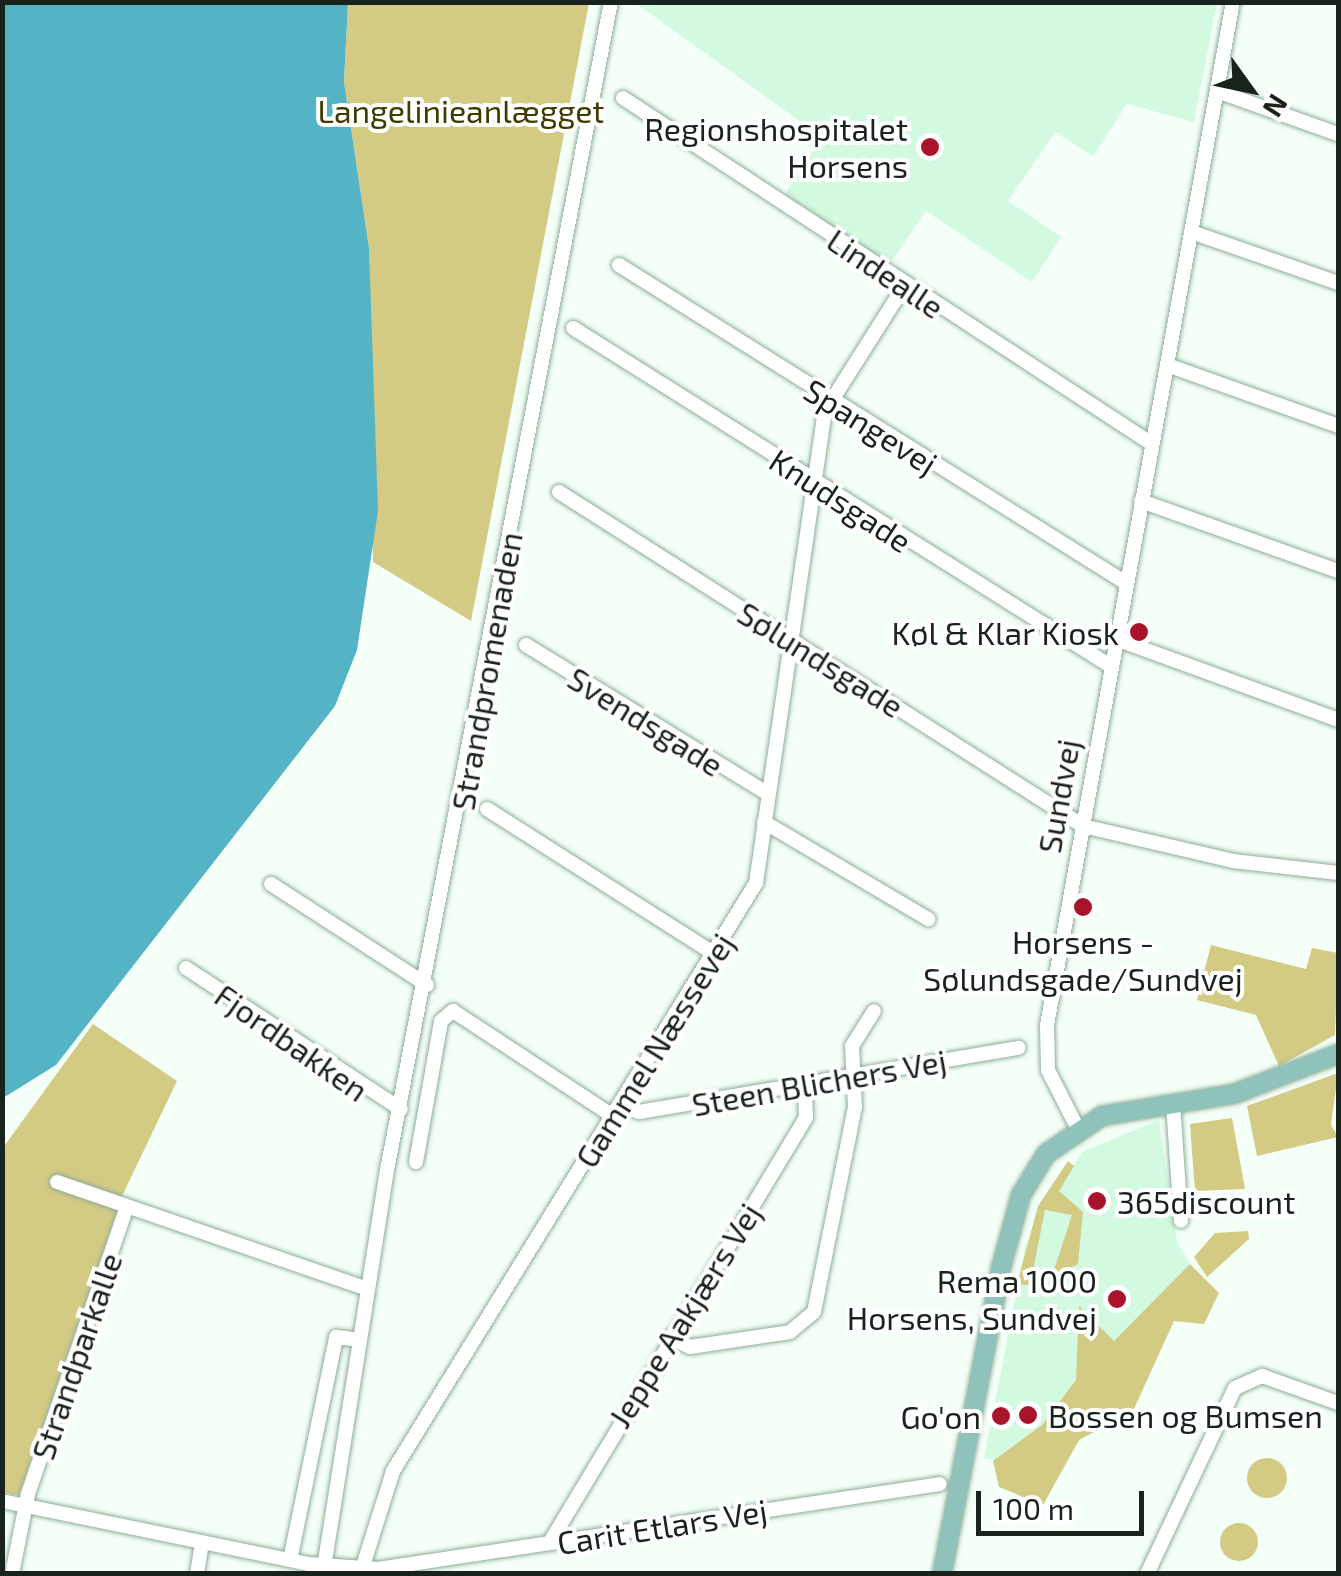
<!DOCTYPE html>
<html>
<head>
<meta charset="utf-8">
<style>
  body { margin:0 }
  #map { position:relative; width:1341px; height:1576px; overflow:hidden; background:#f3fff7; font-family:"Exo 2",sans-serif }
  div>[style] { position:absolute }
  .built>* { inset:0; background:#d3f9e0 }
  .green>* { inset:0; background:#d3ca84 }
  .round { border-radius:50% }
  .water>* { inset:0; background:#54b4c5 }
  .roads { filter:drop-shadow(0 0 2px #8fac98) drop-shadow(0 0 2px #8fac98) }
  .minor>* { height:14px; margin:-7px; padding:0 7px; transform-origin:7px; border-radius:7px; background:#fff }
  .major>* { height:18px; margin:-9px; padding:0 9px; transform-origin:9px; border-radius:9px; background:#8ec2bb }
  .dots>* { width:28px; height:28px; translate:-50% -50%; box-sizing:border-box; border:5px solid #fff; border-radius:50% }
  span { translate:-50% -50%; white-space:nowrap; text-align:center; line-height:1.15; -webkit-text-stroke:8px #fff; paint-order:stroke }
  .park-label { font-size:32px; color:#423b00 }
  .poi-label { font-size:32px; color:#18231c }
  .right { translate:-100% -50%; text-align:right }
  .left { translate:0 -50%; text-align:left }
  .street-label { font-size:32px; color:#18231c }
  .frame { position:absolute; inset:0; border:5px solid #18231c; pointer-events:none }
  .north { position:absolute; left:1201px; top:40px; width:100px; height:100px; -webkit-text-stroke:8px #fff; paint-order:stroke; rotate:123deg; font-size:28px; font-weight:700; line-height:40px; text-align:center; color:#18231c }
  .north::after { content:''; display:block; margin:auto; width:35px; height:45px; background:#18231c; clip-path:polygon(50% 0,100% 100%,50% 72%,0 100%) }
  .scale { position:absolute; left:976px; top:1491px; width:168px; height:45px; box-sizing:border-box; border:5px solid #18231c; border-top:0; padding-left:12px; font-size:30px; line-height:35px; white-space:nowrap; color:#18231c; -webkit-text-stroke:8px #fff; paint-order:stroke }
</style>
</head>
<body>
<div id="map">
  <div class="built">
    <i style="clip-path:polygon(634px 2px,1217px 3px,1194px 122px,1127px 104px,1093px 156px,1055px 132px,1008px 201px,1061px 237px,1032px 282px,926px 211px,889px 265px,785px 194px,822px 137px)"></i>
    <i style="clip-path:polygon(1159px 1120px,1177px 1242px,1190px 1264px,1042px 1425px,996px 1460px,984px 1458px,1026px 1244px,1082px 1152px)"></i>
  </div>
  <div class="green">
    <i style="clip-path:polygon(348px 3px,589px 3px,471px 621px,373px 562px,369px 248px,344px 82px)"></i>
    <i style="clip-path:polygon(1211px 945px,1306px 969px,1312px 948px,1338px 953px,1335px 1035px,1279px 1066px,1256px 1015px,1197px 1000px)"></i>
    <i style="clip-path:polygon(93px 1024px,177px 1081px,123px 1194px,19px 1495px,2px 1492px,2px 1149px)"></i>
    <i style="clip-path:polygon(1338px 1073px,1331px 1125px,1338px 1137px,1257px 1156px,1247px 1106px)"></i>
    <i style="clip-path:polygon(1232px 1118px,1245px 1189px,1195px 1191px,1190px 1124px)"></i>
    <i style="clip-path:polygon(1068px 1161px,1074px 1166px,1059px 1191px,1083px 1212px,1078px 1264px,1060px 1273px,1054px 1270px,1072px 1215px,1045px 1210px,1031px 1280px,1038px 1286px,1017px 1284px,1038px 1206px)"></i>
    <i style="clip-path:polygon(1248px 1231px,1249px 1239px,1207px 1277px,1194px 1257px,1215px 1233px)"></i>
    <i style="clip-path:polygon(1190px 1264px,1219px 1293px,1204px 1324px,1174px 1321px,1133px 1411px,1079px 1440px,1043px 1505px,999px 1487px,993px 1461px,1042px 1425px,1076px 1380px,1079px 1306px,1114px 1341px)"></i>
    <i class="round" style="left:1247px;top:1458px;width:40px;height:40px"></i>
    <i class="round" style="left:1220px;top:1523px;width:38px;height:38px"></i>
  </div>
  <div class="water">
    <i style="clip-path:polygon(3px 2px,348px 3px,344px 82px,369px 248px,378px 511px,357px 650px,335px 706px,56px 1065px,3px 1098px)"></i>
  </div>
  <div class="roads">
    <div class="minor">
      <i style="left:1217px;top:91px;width:128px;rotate:19.6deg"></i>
      <i style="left:623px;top:98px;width:632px;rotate:33.19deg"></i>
      <i style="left:1191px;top:232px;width:156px;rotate:19.1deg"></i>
      <i style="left:619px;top:265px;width:598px;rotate:32.1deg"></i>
      <i style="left:573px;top:328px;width:637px;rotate:32.17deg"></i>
      <i style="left:1167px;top:365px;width:182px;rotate:19.6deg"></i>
      <i style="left:559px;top:492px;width:621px;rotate:32.51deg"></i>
      <i style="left:1083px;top:826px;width:154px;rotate:13.1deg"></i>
      <i style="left:1233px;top:861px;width:106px;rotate:6.5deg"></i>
      <i style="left:1141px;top:501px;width:209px;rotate:19.6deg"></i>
      <i style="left:1116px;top:639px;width:236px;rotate:20deg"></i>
      <i style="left:526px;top:645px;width:284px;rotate:31.6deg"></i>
      <i style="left:487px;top:809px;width:268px;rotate:32.5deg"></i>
      <i style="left:764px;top:822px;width:191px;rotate:30.6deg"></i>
      <i style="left:271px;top:884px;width:186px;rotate:32.9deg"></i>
      <i style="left:186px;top:968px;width:257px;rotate:33.3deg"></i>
      <i style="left:1173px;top:1103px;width:118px;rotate:86.1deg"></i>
      <i style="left:620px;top:1105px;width:20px;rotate:20deg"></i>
      <i style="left:639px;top:1112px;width:385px;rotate:-9.6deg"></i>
      <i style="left:1077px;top:1127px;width:64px;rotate:-117deg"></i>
      <i style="left:1048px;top:1070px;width:45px;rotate:-91.3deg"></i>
      <i style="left:1047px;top:1025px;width:1040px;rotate:-79.7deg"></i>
      <i style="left:416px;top:1162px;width:143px;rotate:-79.9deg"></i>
      <i style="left:441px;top:1021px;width:16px;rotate:-40deg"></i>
      <i style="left:453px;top:1011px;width:191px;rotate:33.3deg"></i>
      <i style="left:57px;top:1182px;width:328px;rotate:19deg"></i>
      <i style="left:670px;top:1337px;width:22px;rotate:27deg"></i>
      <i style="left:690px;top:1347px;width:101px;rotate:-8.5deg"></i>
      <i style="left:790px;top:1332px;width:31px;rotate:-40deg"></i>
      <i style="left:814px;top:1312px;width:209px;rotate:-78.7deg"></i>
      <i style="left:855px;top:1107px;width:61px;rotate:-92.8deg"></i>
      <i style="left:852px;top:1046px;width:41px;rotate:-57.8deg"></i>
      <i style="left:2px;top:1501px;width:312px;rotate:11.6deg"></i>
      <i style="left:308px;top:1564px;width:70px;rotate:4.1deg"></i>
      <i style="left:378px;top:1569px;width:568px;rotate:-8.6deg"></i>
      <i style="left:550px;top:1542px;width:495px;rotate:-58.9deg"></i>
      <i style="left:806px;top:1118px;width:32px;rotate:-92deg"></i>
      <i style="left:290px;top:1560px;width:228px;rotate:-78.3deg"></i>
      <i style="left:336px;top:1337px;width:23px;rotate:7deg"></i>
      <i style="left:362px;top:1569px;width:103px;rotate:-72.4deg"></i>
      <i style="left:393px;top:1471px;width:691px;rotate:-58.31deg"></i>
      <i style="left:756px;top:883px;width:477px;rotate:-81.7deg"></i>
      <i style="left:825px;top:411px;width:149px;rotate:-57.6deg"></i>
      <i style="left:12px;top:1574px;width:82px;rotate:-78.7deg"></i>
      <i style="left:28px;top:1494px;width:304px;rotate:-71deg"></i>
      <i style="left:197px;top:1574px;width:32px;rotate:-81deg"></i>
      <i style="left:323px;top:1574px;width:414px;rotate:-81deg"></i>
      <i style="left:388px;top:1165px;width:1184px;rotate:-79.15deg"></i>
      <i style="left:1147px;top:1574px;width:206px;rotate:-64.7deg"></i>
      <i style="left:1235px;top:1388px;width:30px;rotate:-24deg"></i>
      <i style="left:1262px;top:1376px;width:81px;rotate:19.6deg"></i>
    </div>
    <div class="major">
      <i style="left:942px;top:1574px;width:312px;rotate:-79.1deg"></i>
      <i style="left:1001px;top:1268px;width:76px;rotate:-74.7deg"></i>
      <i style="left:1021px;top:1195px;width:48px;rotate:-58.6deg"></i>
      <i style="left:1046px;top:1154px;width:68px;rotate:-34.2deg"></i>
      <i style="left:1102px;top:1116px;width:134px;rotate:-9.5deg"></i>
      <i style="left:1234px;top:1094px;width:111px;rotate:-21deg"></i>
    </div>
  </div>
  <div class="dots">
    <i style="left:930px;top:147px;background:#aa132c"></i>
    <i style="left:1139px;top:632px;background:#aa132c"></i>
    <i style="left:1083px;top:907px;background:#aa132c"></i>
    <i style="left:1097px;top:1201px;background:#aa132c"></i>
    <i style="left:1117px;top:1299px;background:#aa132c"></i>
    <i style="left:1028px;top:1415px;background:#aa132c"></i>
    <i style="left:1001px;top:1416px;background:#aa132c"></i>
  </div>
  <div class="park-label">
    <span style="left:461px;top:110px">Langelinieanlægget</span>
  </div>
  <div class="poi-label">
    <span class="right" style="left:908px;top:147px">Regionshospitalet<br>Horsens</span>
    <span class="right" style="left:1119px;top:632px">Køl &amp; Klar Kiosk</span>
    <span style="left:1083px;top:960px">Horsens -<br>Sølundsgade/Sundvej</span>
    <span class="left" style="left:1117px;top:1201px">365discount</span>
    <span class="right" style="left:1097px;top:1299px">Rema 1000<br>Horsens, Sundvej</span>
    <span class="left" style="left:1048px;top:1415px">Bossen og Bumsen</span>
    <span class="right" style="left:981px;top:1416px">Go'on</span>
  </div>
  <div class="street-label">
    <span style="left:886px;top:273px;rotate:34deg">Lindealle</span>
    <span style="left:871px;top:426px;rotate:32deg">Spangevej</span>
    <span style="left:841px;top:500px;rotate:33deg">Knudsgade</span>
    <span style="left:821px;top:659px;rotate:32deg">Sølundsgade</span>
    <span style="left:486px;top:671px;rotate:-80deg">Strandpromenaden</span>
    <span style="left:646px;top:721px;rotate:32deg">Svendsgade</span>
    <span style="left:1058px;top:796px;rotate:-80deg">Sundvej</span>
    <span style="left:292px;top:1042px;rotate:35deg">Fjordbakken</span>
    <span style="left:654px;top:1050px;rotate:-58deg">Gammel Næssevej</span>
    <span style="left:819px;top:1082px;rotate:-10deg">Steen Blichers Vej</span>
    <span style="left:684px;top:1315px;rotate:-58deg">Jeppe Aakjærs Vej</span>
    <span style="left:76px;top:1356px;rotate:-71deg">Strandparkalle</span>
    <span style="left:662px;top:1526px;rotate:-9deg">Carit Etlars Vej</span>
  </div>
  <div class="frame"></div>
  <div class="north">N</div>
  <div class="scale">100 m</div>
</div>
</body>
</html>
